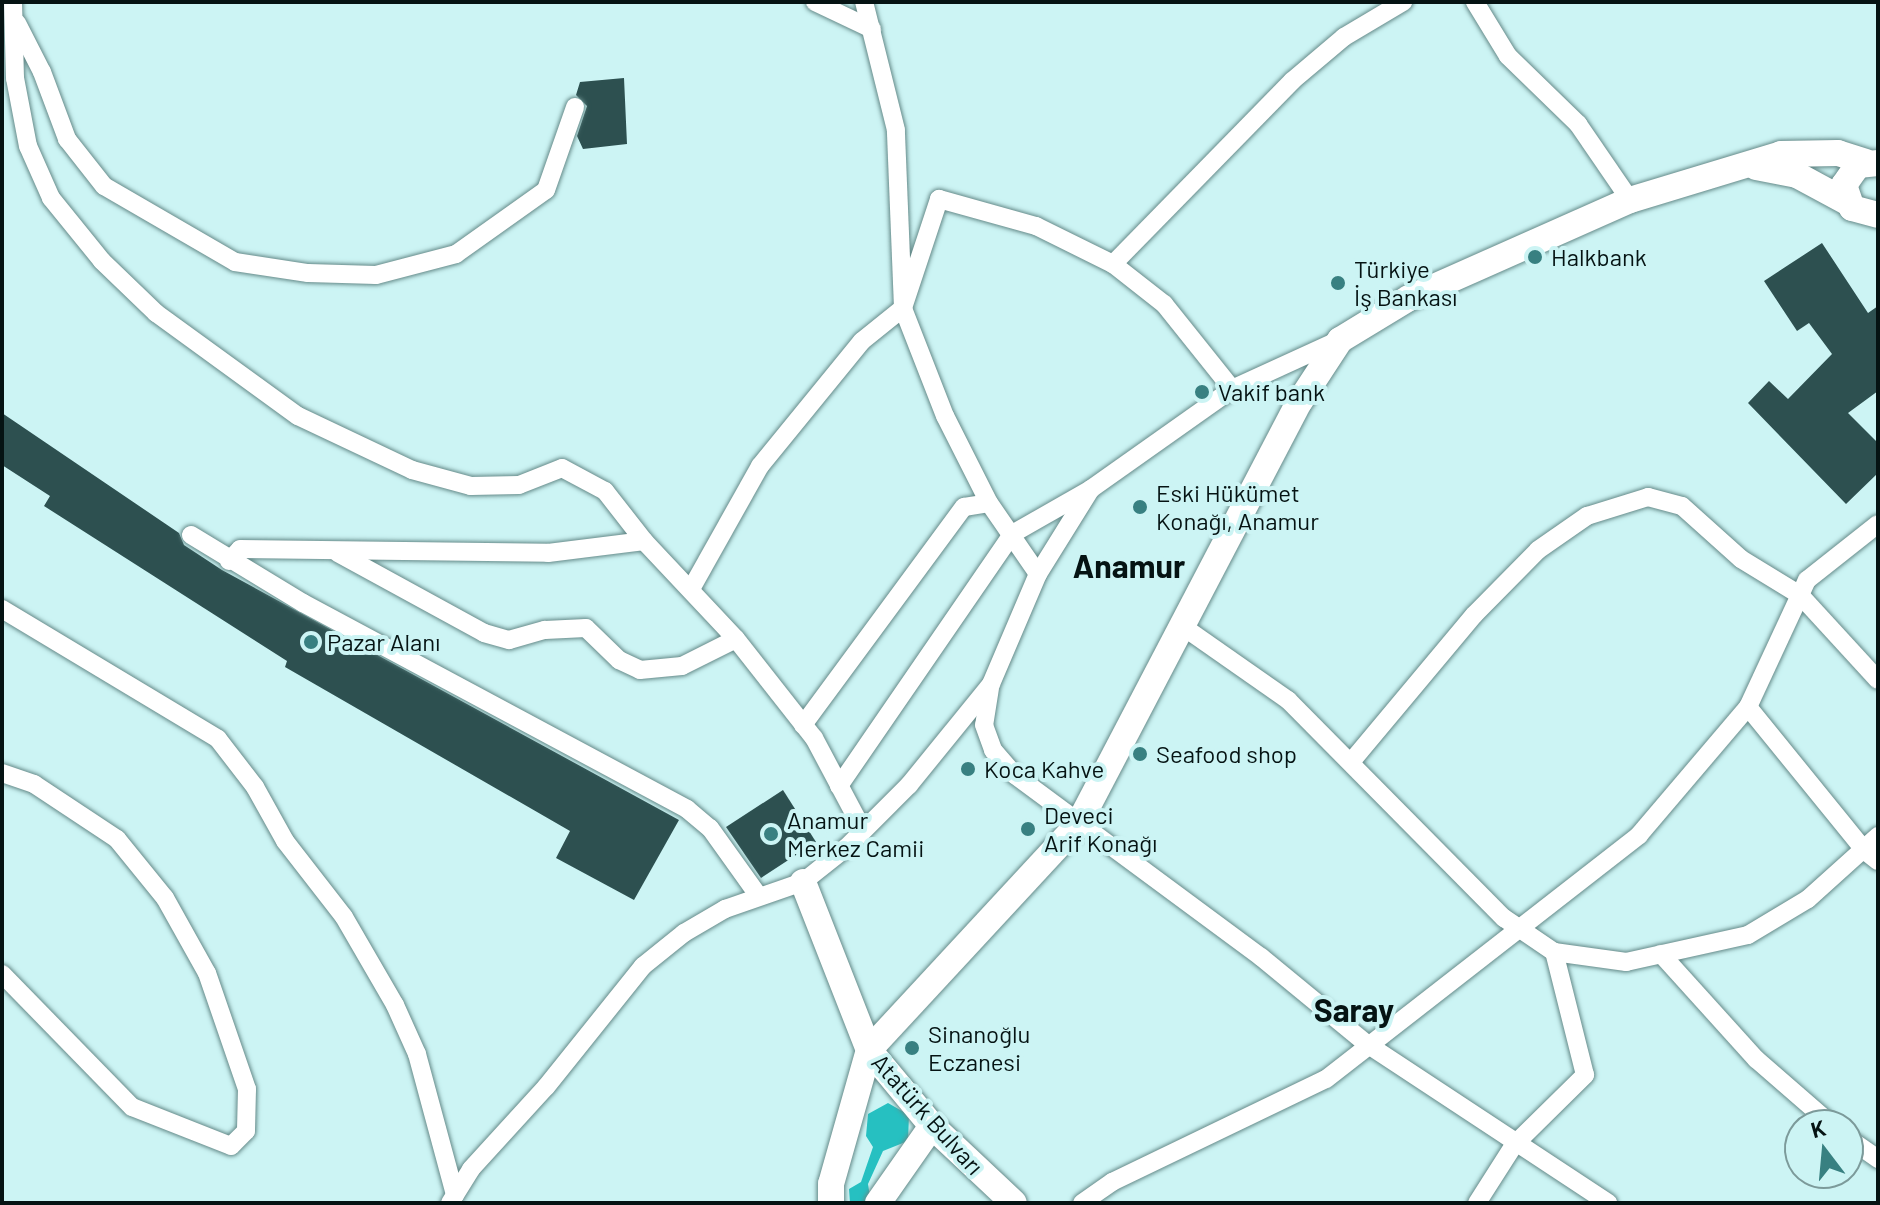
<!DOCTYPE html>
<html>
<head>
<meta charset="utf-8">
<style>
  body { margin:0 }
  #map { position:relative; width:1880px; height:1205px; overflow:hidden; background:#ccf4f4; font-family:Barlow,sans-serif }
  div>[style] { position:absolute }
  .water>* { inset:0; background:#26c0c1 }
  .building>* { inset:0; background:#2d5050 }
  .roads { filter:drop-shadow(0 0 2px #658a89) drop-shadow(0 0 2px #658a89) }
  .street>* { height:18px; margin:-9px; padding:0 9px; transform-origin:9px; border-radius:9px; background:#fff }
  .secondary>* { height:26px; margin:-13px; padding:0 13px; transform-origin:13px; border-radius:13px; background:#fff }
  .dots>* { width:22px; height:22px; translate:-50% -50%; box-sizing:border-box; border:4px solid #ccf4f4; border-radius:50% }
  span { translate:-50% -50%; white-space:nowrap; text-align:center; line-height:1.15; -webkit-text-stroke:8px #ccf4f4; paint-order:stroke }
  .poi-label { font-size:24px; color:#051313 }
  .left { translate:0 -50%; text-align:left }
  .street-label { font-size:24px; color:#051313 }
  .district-label { font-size:32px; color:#051313; font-weight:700 }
  .frame { position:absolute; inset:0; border:4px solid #051313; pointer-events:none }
  .north { position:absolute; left:1784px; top:1109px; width:80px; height:80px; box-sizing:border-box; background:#ccf4f4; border:2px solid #7c9a9a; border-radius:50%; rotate:344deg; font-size:22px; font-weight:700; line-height:32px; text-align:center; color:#051313 }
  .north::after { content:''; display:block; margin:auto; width:28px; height:36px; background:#388081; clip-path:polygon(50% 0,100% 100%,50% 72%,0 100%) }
</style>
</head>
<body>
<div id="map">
  <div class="water">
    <i style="clip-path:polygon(888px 1103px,909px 1115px,908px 1141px,883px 1151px,868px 1184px,871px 1203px,850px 1203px,849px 1189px,861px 1182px,873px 1147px,866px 1136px,868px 1114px)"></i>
  </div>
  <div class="building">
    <i style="clip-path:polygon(624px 78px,627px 144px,583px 149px,577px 136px,587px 106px,576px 95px,580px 82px)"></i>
    <i style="clip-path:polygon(1822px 243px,1868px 313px,1878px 306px,1878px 391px,1848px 413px,1878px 443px,1878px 473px,1846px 504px,1748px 403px,1769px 381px,1788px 399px,1832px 354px,1809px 323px,1797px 331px,1764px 281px)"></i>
    <i style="clip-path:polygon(2px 413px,179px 533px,184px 545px,222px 570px,679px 820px,634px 900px,556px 858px,570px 831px,285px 667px,287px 661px,44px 506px,50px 496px,2px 465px)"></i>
    <i style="clip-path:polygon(783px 790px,816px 842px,761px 878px,726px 827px)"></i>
  </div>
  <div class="roads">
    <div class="street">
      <i style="left:13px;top:2px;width:76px;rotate:88.5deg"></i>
      <i style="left:15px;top:78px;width:69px;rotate:79.2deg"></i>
      <i style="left:28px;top:146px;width:57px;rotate:66.1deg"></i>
      <i style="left:51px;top:198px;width:81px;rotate:51deg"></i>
      <i style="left:102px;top:261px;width:75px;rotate:43.9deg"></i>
      <i style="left:156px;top:313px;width:175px;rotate:36deg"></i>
      <i style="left:298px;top:416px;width:126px;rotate:25.3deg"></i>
      <i style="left:412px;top:470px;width:61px;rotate:15.2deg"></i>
      <i style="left:471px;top:486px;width:48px;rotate:-1.2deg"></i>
      <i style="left:519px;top:485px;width:46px;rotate:-21.6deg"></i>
      <i style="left:562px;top:468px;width:49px;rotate:28.1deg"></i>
      <i style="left:605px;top:491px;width:63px;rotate:52deg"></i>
      <i style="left:644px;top:541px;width:134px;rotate:46.8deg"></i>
      <i style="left:736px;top:639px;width:126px;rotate:51.8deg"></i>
      <i style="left:814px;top:738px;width:104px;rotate:62deg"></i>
      <i style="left:815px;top:2px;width:63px;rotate:25.3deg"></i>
      <i style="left:1475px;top:2px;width:63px;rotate:58.6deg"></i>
      <i style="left:1508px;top:56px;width:98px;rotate:44.2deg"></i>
      <i style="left:1578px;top:124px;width:92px;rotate:55.6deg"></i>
      <i style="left:17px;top:23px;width:55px;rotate:63deg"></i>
      <i style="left:42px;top:72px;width:72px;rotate:69.5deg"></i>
      <i style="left:67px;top:139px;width:60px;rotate:51.8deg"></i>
      <i style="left:104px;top:186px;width:151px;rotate:30.1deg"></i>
      <i style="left:235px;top:262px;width:74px;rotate:8.6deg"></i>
      <i style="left:308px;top:273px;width:68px;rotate:1.7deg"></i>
      <i style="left:376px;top:275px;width:83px;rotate:-14.7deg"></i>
      <i style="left:456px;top:254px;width:110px;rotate:-35.4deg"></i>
      <i style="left:546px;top:190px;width:88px;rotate:-70.7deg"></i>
      <i style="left:1113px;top:264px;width:256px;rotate:-45.6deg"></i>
      <i style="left:1292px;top:81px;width:68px;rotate:-40.2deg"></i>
      <i style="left:1344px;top:37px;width:69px;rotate:-30.7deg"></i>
      <i style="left:191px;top:535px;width:131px;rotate:31.3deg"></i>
      <i style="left:303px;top:603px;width:436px;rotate:28.2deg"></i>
      <i style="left:687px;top:809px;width:30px;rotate:40deg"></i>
      <i style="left:710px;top:828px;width:82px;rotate:54.4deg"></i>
      <i style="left:338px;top:553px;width:166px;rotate:28.7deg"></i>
      <i style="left:484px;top:633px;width:26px;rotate:16deg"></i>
      <i style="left:509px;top:640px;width:37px;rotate:-16deg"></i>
      <i style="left:545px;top:630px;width:41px;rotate:-2.8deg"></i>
      <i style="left:586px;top:628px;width:46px;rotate:44.1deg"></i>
      <i style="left:619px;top:660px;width:23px;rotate:25deg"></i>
      <i style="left:640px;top:670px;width:42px;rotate:-5.4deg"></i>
      <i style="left:682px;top:666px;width:60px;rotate:-26.6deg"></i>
      <i style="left:229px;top:561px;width:16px;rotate:-47deg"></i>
      <i style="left:240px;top:549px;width:308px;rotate:0.7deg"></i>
      <i style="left:548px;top:553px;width:97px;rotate:-7.1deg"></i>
      <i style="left:1038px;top:574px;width:86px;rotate:-124.6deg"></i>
      <i style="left:989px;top:503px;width:97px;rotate:-116.8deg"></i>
      <i style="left:945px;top:416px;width:116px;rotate:-111.3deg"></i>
      <i style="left:903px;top:308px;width:115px;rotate:-71.7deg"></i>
      <i style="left:939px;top:199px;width:101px;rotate:15.6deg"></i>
      <i style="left:1036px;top:226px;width:86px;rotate:26.3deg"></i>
      <i style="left:1113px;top:264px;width:65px;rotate:38.1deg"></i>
      <i style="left:1164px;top:304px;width:109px;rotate:51.3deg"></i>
      <i style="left:691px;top:589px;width:141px;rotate:-60.7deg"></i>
      <i style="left:760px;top:466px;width:161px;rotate:-50.8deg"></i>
      <i style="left:862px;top:341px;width:53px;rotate:-38.8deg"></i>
      <i style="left:903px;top:308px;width:178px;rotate:-92.3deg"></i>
      <i style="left:896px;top:130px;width:132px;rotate:-104deg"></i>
      <i style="left:2px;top:609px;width:252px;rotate:31deg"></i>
      <i style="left:218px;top:739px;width:61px;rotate:52.4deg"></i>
      <i style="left:255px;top:787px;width:62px;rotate:60.9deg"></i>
      <i style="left:285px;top:841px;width:96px;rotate:52.2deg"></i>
      <i style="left:344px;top:917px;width:102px;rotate:59.9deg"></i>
      <i style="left:395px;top:1005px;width:54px;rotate:65.8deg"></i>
      <i style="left:417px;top:1054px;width:146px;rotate:74.9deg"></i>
      <i style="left:1185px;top:628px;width:126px;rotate:35deg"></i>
      <i style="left:1288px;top:700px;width:307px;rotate:45.3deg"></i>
      <i style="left:1504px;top:918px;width:60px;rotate:34.2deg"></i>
      <i style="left:1554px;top:952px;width:73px;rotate:7.9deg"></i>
      <i style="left:1626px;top:962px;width:125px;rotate:-12.5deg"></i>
      <i style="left:1748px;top:935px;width:70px;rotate:-31deg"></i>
      <i style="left:1808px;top:899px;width:94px;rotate:-42deg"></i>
      <i style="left:990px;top:688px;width:37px;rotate:99deg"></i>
      <i style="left:984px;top:725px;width:27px;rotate:70deg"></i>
      <i style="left:993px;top:750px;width:33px;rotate:49deg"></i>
      <i style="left:1015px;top:775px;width:306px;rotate:36.5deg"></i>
      <i style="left:1261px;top:957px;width:137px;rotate:39.4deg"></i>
      <i style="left:1367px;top:1044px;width:289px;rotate:33.4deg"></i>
      <i style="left:1748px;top:707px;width:186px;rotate:50.9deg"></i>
      <i style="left:1865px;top:851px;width:16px;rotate:38deg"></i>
      <i style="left:803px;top:725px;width:271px;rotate:-53.6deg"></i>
      <i style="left:964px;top:507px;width:25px;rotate:-9deg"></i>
      <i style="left:1351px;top:762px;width:192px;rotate:-50.1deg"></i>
      <i style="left:1474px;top:615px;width:91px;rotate:-45.4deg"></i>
      <i style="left:1538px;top:550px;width:60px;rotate:-34.8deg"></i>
      <i style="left:1587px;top:516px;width:64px;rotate:-17.3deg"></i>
      <i style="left:1648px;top:497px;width:35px;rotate:15deg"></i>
      <i style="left:1682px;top:506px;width:79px;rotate:41.9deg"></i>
      <i style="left:1741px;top:559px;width:69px;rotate:31.4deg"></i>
      <i style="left:1800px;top:595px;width:115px;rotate:47.5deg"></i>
      <i style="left:2px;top:773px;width:34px;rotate:19deg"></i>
      <i style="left:34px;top:784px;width:100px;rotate:33.5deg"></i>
      <i style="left:117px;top:839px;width:76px;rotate:50.9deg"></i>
      <i style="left:165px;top:898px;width:86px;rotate:60.8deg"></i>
      <i style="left:207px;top:973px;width:123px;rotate:71deg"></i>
      <i style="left:247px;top:1089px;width:42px;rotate:91.4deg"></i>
      <i style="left:246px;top:1131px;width:21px;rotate:135deg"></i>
      <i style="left:231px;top:1146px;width:106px;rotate:-158.5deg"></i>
      <i style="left:132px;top:1107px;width:186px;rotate:-134.3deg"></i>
      <i style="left:839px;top:786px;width:306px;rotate:-55.5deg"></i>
      <i style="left:1012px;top:534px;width:91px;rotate:-29.7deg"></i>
      <i style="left:1661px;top:954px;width:142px;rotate:47.9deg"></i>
      <i style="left:1756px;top:1059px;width:101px;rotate:41deg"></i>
      <i style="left:1848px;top:1138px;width:37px;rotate:35deg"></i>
      <i style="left:450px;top:1203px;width:40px;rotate:-58deg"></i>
      <i style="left:471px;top:1169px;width:111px;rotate:-47.6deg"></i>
      <i style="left:546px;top:1087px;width:155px;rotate:-51.3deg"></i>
      <i style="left:643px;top:966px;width:53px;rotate:-38.8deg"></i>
      <i style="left:684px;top:933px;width:48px;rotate:-30.3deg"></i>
      <i style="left:725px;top:909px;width:83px;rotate:-19.1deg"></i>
      <i style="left:803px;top:882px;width:56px;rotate:-38.5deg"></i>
      <i style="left:847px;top:847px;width:88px;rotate:-45deg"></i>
      <i style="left:909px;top:785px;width:130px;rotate:-50.9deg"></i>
      <i style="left:991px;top:684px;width:120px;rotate:-66.9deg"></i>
      <i style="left:1038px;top:574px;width:100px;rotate:-58.1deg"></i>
      <i style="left:1091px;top:489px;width:173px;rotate:-35.3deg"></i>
      <i style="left:1232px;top:389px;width:118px;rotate:-24.6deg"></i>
      <i style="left:1082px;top:1203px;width:37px;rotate:-35deg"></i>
      <i style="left:1112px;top:1182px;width:237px;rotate:-25.7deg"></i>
      <i style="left:1326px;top:1079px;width:397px;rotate:-37.9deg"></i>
      <i style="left:1639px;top:835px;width:168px;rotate:-49.6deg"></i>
      <i style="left:1748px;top:707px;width:140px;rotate:-65.1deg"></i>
      <i style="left:1807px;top:580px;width:90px;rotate:-38.3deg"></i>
      <i style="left:1477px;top:1203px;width:69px;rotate:-57.5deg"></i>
      <i style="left:1514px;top:1145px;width:100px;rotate:-44.6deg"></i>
      <i style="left:1585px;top:1075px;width:127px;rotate:-104.1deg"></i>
    </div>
    <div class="secondary">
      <i style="left:1878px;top:163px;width:20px;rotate:174deg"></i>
      <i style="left:1858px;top:165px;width:24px;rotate:125deg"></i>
      <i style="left:1844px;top:185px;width:24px;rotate:71deg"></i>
      <i style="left:1852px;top:208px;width:27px;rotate:15deg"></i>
      <i style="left:1756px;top:167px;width:42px;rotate:11deg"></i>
      <i style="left:1797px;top:175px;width:57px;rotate:28.4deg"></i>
      <i style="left:803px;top:882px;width:180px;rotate:68.6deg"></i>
      <i style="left:869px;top:1050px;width:99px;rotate:50.3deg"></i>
      <i style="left:932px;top:1126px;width:112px;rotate:43.2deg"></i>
      <i style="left:831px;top:1203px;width:19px;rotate:-90deg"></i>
      <i style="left:831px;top:1184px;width:139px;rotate:-74.2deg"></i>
      <i style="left:869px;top:1050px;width:309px;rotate:-47.2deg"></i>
      <i style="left:1079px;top:823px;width:476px;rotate:-62.4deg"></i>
      <i style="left:1300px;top:401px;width:73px;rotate:-56.7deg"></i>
      <i style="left:1340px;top:340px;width:81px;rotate:-31.3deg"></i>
      <i style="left:1409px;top:298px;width:242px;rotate:-23.9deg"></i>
      <i style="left:1630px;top:200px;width:158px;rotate:-16.9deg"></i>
      <i style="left:1781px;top:154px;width:57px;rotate:-1deg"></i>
      <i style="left:1838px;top:153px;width:29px;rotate:18deg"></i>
      <i style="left:878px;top:1203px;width:94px;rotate:-55deg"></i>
    </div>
  </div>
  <div class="dots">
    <i style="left:1535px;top:257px;background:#388081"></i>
    <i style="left:1338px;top:283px;background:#388081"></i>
    <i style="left:1202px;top:392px;background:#388081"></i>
    <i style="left:1140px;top:507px;background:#388081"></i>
    <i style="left:311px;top:642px;background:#388081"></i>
    <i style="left:1140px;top:754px;background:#388081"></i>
    <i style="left:968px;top:769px;background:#388081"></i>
    <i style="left:1028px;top:829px;background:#388081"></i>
    <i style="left:771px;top:834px;background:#388081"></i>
    <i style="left:912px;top:1048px;background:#388081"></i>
  </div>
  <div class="poi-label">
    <span class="left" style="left:1551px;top:257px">Halkbank</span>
    <span class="left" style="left:1354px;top:283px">Türkiye<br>İş Bankası</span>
    <span class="left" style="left:1218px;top:392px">Vakif bank</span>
    <span class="left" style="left:1156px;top:507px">Eski Hükümet<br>Konağı, Anamur</span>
    <span class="left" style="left:327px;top:642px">Pazar Alanı</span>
    <span class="left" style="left:1156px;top:754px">Seafood shop</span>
    <span class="left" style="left:984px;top:769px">Koca Kahve</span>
    <span class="left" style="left:1044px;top:829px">Deveci<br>Arif Konağı</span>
    <span class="left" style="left:787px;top:834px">Anamur<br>Merkez Camii</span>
    <span class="left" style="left:928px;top:1048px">Sinanoğlu<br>Eczanesi</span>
  </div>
  <div class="street-label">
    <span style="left:928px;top:1114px;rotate:48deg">Atatürk Bulvarı</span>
  </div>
  <div class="district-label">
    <span style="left:1129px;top:565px">Anamur</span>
    <span style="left:1354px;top:1009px">Saray</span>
  </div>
  <div class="frame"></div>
  <div class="north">K</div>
</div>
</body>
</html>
